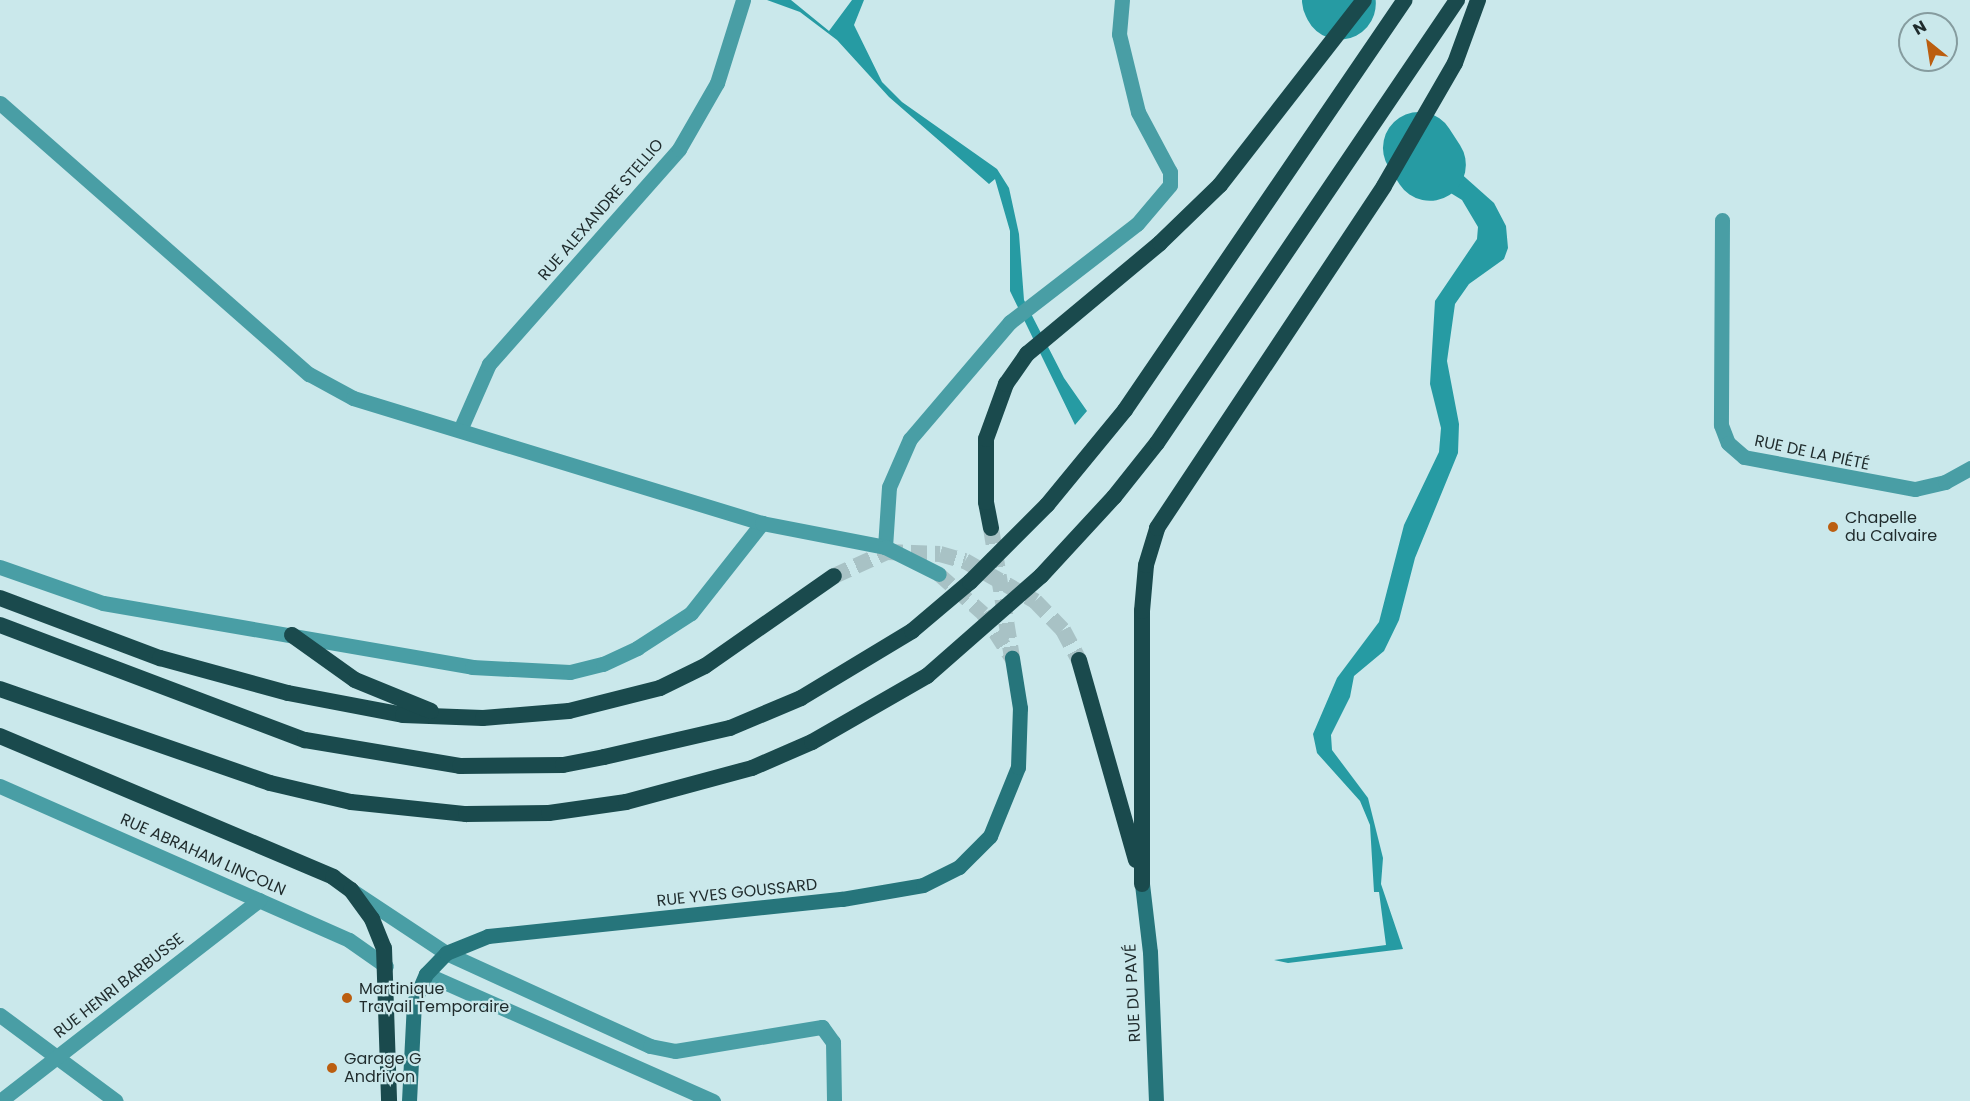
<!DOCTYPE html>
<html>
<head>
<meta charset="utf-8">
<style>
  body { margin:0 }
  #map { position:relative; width:1970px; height:1101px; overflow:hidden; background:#cae8eb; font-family:Poppins,sans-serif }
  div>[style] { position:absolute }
  .water>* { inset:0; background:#269ba3 }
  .river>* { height:72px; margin:-36px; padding:0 36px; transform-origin:36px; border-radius:36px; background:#269ba3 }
  .tertiary-tunnel>* { height:15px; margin-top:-7.5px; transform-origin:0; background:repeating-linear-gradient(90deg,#a8c2c5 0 15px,transparent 0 23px) }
  .trunk-tunnel>* { height:16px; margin-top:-8px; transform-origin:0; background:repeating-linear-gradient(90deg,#a8c2c5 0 16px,transparent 0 24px) }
  .service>* { height:15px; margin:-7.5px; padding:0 7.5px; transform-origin:7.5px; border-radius:7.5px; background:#499ea5 }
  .minor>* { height:15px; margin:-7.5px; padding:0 7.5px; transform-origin:7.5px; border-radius:7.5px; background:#499ea5 }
  .tertiary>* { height:15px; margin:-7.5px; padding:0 7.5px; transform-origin:7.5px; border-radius:7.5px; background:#499ea5 }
  .secondary>* { height:15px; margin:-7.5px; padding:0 7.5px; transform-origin:7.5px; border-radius:7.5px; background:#26757b }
  .trunk>* { height:16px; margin:-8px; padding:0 8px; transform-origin:8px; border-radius:8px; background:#1a4a4d }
  .dots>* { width:16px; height:16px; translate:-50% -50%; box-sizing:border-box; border:3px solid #cae8eb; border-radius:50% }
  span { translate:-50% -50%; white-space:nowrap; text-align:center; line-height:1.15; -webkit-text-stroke:4.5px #cae8eb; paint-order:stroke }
  .street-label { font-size:16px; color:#1f2b2c }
  .poi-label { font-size:16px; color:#1f2b2c }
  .left { translate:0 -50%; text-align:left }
  .north { position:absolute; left:1898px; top:12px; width:60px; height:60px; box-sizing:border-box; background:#cae8eb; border:2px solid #869c9f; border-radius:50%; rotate:330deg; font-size:16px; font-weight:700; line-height:24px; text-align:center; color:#1f2b2c }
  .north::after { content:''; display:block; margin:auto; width:21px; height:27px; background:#bb5e10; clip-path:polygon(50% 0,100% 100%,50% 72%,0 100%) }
</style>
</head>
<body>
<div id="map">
  <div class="water">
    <i style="clip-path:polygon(767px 0,791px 0,829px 31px,852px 0,864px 0,854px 25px,882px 82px,902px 102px,997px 169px,1009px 188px,1019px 234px,1024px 300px,1064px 378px,1087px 411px,1075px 425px,1010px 291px,1010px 231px,995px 179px,989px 184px,889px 97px,837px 40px,800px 12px)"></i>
    <i style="clip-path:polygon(1440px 155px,1494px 203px,1506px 226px,1508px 248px,1504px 259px,1469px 284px,1455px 304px,1447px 361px,1459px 424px,1458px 453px,1415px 558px,1399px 620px,1384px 651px,1354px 676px,1350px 697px,1331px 735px,1332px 750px,1368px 798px,1383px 858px,1381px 884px,1403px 949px,1288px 963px,1274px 960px,1386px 945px,1379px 892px,1374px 892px,1370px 825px,1360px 801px,1317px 753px,1313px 734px,1337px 678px,1379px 622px,1404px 525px,1439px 452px,1441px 428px,1430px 384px,1435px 301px,1477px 239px,1478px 227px,1462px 200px,1423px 176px)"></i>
  </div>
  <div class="river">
    <i style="left:1338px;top:0;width:4px;rotate:63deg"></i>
    <i style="left:1419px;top:148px;width:20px;rotate:57deg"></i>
  </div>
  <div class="tertiary-tunnel">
    <i style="left:939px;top:574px;width:59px;rotate:41.6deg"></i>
    <i style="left:983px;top:613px;width:54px;rotate:57.2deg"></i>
  </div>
  <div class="trunk-tunnel">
    <i style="left:991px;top:528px;width:132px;rotate:80.8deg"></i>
    <i style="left:834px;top:576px;width:58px;rotate:-24.4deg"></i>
    <i style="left:887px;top:552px;width:53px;rotate:2.2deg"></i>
    <i style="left:940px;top:554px;width:26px;rotate:16deg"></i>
    <i style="left:965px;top:561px;width:81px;rotate:29.7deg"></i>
    <i style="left:1035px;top:601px;width:40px;rotate:46deg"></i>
    <i style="left:1063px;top:630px;width:34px;rotate:62deg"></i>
  </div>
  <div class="service">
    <i style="left:446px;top:953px;width:224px;rotate:24.5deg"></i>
    <i style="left:650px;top:1046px;width:25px;rotate:11deg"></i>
    <i style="left:675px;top:1051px;width:149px;rotate:-9.3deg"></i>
    <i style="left:822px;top:1027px;width:19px;rotate:54deg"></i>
    <i style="left:833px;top:1042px;width:59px;rotate:89deg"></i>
  </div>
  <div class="minor">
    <i style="left:1722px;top:220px;width:205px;rotate:90.3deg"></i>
    <i style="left:1721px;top:425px;width:19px;rotate:69deg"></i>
    <i style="left:1728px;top:443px;width:21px;rotate:41deg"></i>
    <i style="left:1744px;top:457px;width:174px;rotate:10.6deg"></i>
    <i style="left:1915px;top:489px;width:31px;rotate:-13deg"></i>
    <i style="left:1945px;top:482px;width:29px;rotate:-29deg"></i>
    <i style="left:460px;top:430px;width:72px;rotate:-66.3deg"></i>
    <i style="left:489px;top:364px;width:287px;rotate:-48.5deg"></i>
    <i style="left:679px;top:149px;width:76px;rotate:-60.1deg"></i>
    <i style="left:717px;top:83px;width:87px;rotate:-72.6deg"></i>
    <i style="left:885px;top:547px;width:60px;rotate:-86.2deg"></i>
    <i style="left:889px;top:487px;width:52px;rotate:-66.4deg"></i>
    <i style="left:910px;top:439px;width:154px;rotate:-49.5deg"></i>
    <i style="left:1010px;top:322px;width:160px;rotate:-37.7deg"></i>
    <i style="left:1137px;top:224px;width:51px;rotate:-49.8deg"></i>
    <i style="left:1170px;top:185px;width:13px;rotate:-90deg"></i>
    <i style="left:1170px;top:172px;width:68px;rotate:-118.1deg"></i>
    <i style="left:1138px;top:112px;width:80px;rotate:-103.7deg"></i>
    <i style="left:1119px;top:34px;width:34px;rotate:-85deg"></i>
    <i style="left:0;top:567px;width:109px;rotate:19.3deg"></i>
    <i style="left:103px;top:603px;width:375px;rotate:9.8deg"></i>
    <i style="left:472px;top:667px;width:98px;rotate:2.9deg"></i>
    <i style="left:570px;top:672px;width:34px;rotate:-14deg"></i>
    <i style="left:603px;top:664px;width:38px;rotate:-25deg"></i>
    <i style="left:637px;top:648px;width:64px;rotate:-32.9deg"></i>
    <i style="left:691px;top:613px;width:115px;rotate:-51.7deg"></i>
    <i style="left:0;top:786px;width:381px;rotate:23.8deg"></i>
    <i style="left:349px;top:940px;width:45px;rotate:35.1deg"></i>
    <i style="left:354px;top:892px;width:110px;rotate:33.5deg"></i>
    <i style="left:426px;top:974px;width:314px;rotate:23.9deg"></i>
    <i style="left:0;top:1015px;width:144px;rotate:36.6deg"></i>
    <i style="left:0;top:1101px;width:328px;rotate:-37.8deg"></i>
  </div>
  <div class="tertiary">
    <i style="left:0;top:103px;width:411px;rotate:41.3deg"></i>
    <i style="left:309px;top:374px;width:50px;rotate:28.6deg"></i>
    <i style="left:353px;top:398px;width:428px;rotate:17deg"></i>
    <i style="left:762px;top:523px;width:125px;rotate:11deg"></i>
    <i style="left:885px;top:547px;width:60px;rotate:26.6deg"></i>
  </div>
  <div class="secondary">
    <i style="left:1142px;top:884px;width:68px;rotate:83.3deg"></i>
    <i style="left:1150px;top:952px;width:149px;rotate:87.7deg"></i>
    <i style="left:409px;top:1101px;width:99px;rotate:-87.1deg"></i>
    <i style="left:414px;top:1002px;width:30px;rotate:-67deg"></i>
    <i style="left:426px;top:974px;width:29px;rotate:-46deg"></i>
    <i style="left:446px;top:953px;width:45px;rotate:-22deg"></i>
    <i style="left:488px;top:936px;width:356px;rotate:-6deg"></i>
    <i style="left:842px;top:899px;width:82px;rotate:-9.8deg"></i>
    <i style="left:923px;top:885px;width:40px;rotate:-26.6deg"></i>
    <i style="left:959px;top:867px;width:44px;rotate:-45deg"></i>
    <i style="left:990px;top:836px;width:74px;rotate:-67.9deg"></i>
    <i style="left:1018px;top:767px;width:59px;rotate:-88.1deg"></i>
    <i style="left:1020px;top:708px;width:51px;rotate:-99.1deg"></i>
  </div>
  <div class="trunk">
    <i style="left:991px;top:528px;width:26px;rotate:-101deg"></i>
    <i style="left:986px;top:502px;width:63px;rotate:-90deg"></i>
    <i style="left:986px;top:439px;width:59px;rotate:-70deg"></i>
    <i style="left:1006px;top:384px;width:37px;rotate:-55deg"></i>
    <i style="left:1027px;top:354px;width:173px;rotate:-39.8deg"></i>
    <i style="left:1160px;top:243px;width:83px;rotate:-44deg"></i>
    <i style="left:1220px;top:185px;width:234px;rotate:-52.1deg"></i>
    <i style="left:0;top:598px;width:171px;rotate:20.6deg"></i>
    <i style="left:160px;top:658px;width:133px;rotate:15.3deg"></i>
    <i style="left:288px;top:693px;width:117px;rotate:10.8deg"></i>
    <i style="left:403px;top:715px;width:80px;rotate:2.1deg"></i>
    <i style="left:483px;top:718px;width:86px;rotate:-4.7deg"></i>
    <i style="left:569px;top:711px;width:94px;rotate:-14.2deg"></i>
    <i style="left:660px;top:688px;width:50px;rotate:-26.1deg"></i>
    <i style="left:705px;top:666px;width:157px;rotate:-34.9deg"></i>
    <i style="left:0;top:625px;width:326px;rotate:20.7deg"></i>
    <i style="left:305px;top:740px;width:157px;rotate:9.5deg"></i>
    <i style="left:460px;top:766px;width:103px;rotate:-0.6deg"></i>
    <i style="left:563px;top:765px;width:42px;rotate:-11deg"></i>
    <i style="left:604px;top:757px;width:129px;rotate:-13deg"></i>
    <i style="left:730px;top:728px;width:77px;rotate:-22.9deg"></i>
    <i style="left:801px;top:698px;width:130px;rotate:-31.1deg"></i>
    <i style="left:912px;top:631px;width:76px;rotate:-40.2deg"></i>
    <i style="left:970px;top:582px;width:109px;rotate:-45deg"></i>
    <i style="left:1047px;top:505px;width:123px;rotate:-50.6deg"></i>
    <i style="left:1125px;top:410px;width:496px;rotate:-55.7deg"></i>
    <i style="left:292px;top:635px;width:77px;rotate:35.5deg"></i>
    <i style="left:355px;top:680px;width:82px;rotate:22.2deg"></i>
    <i style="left:1079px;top:660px;width:208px;rotate:74.1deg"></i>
    <i style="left:0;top:689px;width:286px;rotate:19.2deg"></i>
    <i style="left:270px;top:783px;width:83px;rotate:13.2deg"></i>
    <i style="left:351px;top:802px;width:116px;rotate:6deg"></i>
    <i style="left:466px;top:814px;width:83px;rotate:-0.7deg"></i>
    <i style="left:549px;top:813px;width:78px;rotate:-8.1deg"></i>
    <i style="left:626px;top:802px;width:131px;rotate:-15.1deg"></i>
    <i style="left:752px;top:768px;width:65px;rotate:-23.4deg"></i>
    <i style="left:812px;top:742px;width:133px;rotate:-29.9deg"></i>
    <i style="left:927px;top:676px;width:152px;rotate:-41.3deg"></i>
    <i style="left:1041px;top:576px;width:108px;rotate:-47.3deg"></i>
    <i style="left:1114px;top:497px;width:69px;rotate:-51.5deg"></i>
    <i style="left:1157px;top:443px;width:535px;rotate:-55.89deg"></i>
    <i style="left:0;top:736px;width:362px;rotate:22.9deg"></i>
    <i style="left:333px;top:877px;width:22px;rotate:36deg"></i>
    <i style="left:351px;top:890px;width:36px;rotate:54deg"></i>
    <i style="left:372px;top:919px;width:31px;rotate:68deg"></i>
    <i style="left:384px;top:948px;width:153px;rotate:88.1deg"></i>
    <i style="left:1142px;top:884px;width:273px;rotate:-90deg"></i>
    <i style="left:1142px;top:611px;width:46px;rotate:-85deg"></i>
    <i style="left:1146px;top:565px;width:39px;rotate:-73deg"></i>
    <i style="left:1157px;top:528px;width:410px;rotate:-56.4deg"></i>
    <i style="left:1384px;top:186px;width:142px;rotate:-60deg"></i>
    <i style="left:1455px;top:63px;width:67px;rotate:-69.9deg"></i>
  </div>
  <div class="dots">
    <i style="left:1833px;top:527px;background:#bb5e10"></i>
    <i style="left:347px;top:998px;background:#bb5e10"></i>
    <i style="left:332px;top:1068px;background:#bb5e10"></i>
  </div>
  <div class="street-label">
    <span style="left:601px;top:210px;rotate:-49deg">RUE ALEXANDRE STELLIO</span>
    <span style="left:1812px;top:453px;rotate:12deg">RUE DE LA PIÉTÉ</span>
    <span style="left:203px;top:855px;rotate:24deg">RUE ABRAHAM LINCOLN</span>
    <span style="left:737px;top:893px;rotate:-6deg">RUE YVES GOUSSARD</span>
    <span style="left:119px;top:986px;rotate:-38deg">RUE HENRI BARBUSSE</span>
    <span style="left:1133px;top:993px;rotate:-93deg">RUE DU PAVÉ</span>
  </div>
  <div class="poi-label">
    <span class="left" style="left:1845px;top:527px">Chapelle<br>du Calvaire</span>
    <span class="left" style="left:359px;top:998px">Martinique<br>Travail Temporaire</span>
    <span class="left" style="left:344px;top:1068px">Garage G<br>Andrivon</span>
  </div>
  <div class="north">N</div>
</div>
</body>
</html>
